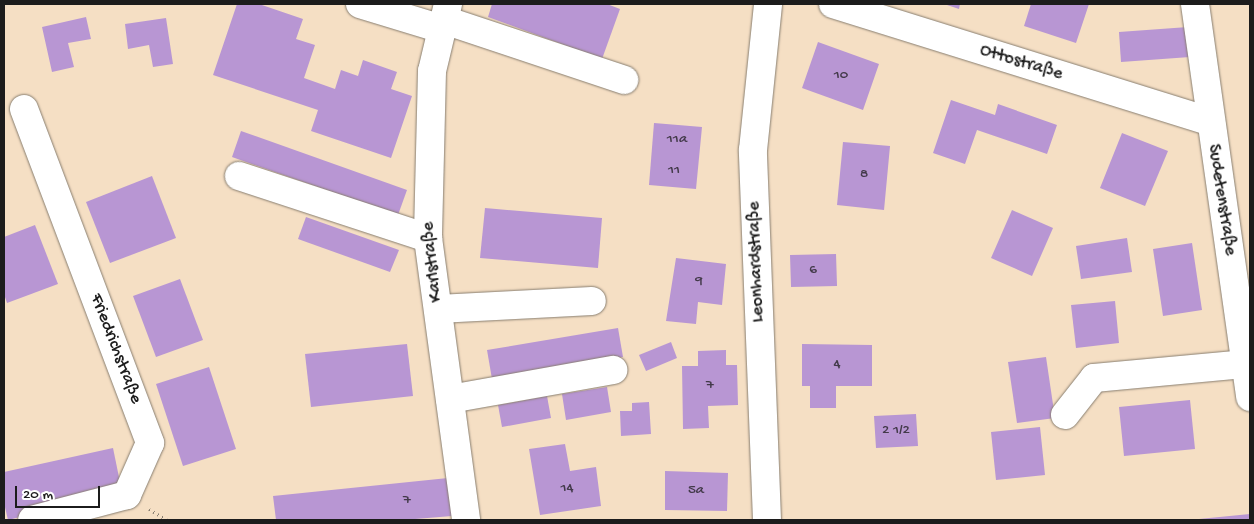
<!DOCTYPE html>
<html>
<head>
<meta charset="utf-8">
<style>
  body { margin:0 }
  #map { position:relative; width:1254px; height:524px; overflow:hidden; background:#f5dfc4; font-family:"Gochi Hand",sans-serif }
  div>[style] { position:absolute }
  .building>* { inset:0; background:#b896d3 }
  .path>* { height:3px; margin-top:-1.5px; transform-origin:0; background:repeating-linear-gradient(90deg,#887e70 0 1px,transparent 0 5px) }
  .roads { filter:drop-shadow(0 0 1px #887e70) drop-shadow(0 0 1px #887e70) }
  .minor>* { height:28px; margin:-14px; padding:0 14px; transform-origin:14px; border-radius:14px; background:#fff }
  span { translate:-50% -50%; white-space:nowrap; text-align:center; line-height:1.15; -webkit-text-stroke:5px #fff; paint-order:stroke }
  .number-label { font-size:15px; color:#433a4a }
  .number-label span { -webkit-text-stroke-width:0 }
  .street-label { font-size:18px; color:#1c1c1c }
  .frame { position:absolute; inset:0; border:5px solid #1c1c1c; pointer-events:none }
  .scale { position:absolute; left:15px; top:486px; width:85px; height:22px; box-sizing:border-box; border:2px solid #1c1c1c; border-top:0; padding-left:6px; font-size:15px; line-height:18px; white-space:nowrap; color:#1c1c1c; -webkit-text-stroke:4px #fff; paint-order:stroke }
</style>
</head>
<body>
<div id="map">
  <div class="building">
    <i style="clip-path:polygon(237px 4px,259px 4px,303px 19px,296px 39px,315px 45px,304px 78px,335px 89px,341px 70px,358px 76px,363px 60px,397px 72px,391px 89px,412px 96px,391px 158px,311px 131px,318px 110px,213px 75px)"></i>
    <i style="clip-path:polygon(492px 4px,607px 4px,620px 9px,602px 59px,488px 17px)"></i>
    <i style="clip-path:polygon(944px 4px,960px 4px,959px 9px)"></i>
    <i style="clip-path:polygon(1031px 4px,1089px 4px,1076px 43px,1024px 26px)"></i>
    <i style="clip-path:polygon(86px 17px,91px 39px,68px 43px,74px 67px,52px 72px,42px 27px)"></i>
    <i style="clip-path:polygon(166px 18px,173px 64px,153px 67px,149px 45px,128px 49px,125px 24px)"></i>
    <i style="clip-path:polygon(1188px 27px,1190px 57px,1121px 62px,1119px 32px)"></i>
    <i style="clip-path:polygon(818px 42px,879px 64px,863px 110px,802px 88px)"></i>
    <i style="clip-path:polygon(951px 100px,995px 115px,998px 104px,1057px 125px,1047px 154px,977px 130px,965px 164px,933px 153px)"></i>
    <i style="clip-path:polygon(654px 123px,702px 127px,696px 189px,649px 185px)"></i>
    <i style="clip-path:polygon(241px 131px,407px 190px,398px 215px,232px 157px)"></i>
    <i style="clip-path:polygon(1122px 133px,1168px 151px,1145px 206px,1100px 188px)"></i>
    <i style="clip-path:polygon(843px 142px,890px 146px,884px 210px,837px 205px)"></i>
    <i style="clip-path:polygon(152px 176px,176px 238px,110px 263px,86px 202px)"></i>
    <i style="clip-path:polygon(485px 208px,602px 218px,598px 268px,480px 258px)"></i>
    <i style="clip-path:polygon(1012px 210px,1053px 228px,1032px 276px,991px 258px)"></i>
    <i style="clip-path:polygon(306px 217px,399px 250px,390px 272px,298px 239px)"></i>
    <i style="clip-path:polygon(35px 225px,58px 284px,7px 303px,4px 294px,4px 237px)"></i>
    <i style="clip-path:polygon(1127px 238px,1132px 272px,1081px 279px,1076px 246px)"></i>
    <i style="clip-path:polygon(1192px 243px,1202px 310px,1163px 316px,1153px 249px)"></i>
    <i style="clip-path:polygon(836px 254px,837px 286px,791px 287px,790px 255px)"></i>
    <i style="clip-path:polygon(676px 258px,726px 264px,722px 305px,698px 302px,696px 324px,666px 321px)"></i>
    <i style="clip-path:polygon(180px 279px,203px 340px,156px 357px,133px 296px)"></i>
    <i style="clip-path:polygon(1115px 301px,1119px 343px,1076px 348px,1071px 305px)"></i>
    <i style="clip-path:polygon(618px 328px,623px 357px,492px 379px,487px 350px)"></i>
    <i style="clip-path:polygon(671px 342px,677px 358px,646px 371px,639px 355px)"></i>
    <i style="clip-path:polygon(407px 344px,413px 396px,311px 407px,305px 354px)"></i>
    <i style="clip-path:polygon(802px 344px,872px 345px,872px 386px,836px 386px,836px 408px,810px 408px,810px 386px,802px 386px)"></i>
    <i style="clip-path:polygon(726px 350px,726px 365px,737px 365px,738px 405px,708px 406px,709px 428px,683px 429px,682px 366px,698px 366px,698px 351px)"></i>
    <i style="clip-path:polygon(1046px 357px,1055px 418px,1017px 423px,1008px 362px)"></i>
    <i style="clip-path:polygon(209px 367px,236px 449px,183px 466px,156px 384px)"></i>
    <i style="clip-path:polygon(607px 387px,611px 412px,566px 420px,562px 394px)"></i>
    <i style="clip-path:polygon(547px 396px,551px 418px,502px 427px,498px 405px)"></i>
    <i style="clip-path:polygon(1190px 400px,1195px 449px,1124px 456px,1119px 407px)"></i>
    <i style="clip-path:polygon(649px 402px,651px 434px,621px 436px,620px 411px,632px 411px,632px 403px)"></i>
    <i style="clip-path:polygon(916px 414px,918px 446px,876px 448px,874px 416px)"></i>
    <i style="clip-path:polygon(1040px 427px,1045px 475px,996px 480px,991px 432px)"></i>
    <i style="clip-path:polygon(565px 444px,570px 471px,596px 467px,601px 506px,540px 515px,529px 449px)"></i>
    <i style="clip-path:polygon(113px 448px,122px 492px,8px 520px,4px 503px,4px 472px)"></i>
    <i style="clip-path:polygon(665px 471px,728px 473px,727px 511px,665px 510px)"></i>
    <i style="clip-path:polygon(448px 478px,452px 516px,403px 520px,276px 520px,273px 496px)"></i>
    <i style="clip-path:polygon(1250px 514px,1250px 520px,1199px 520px,1199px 519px)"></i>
  </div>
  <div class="path">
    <i style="left:149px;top:509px;width:21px;rotate:31deg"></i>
  </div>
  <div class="roads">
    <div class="minor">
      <i style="left:360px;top:4px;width:86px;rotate:17deg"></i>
      <i style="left:448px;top:4px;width:69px;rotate:103.4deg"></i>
      <i style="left:432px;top:71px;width:167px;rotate:91.4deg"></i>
      <i style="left:428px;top:238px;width:285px;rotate:82.3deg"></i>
      <i style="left:833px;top:4px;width:394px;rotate:17.3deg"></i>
      <i style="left:1195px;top:4px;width:397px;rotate:82deg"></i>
      <i style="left:444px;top:20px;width:190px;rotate:18.4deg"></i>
      <i style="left:24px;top:109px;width:357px;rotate:69.3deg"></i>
      <i style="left:150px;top:443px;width:57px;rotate:113.9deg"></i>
      <i style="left:127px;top:495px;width:98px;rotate:165.3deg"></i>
      <i style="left:239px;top:176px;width:199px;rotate:18.2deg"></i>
      <i style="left:438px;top:309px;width:154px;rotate:-3deg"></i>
      <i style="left:450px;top:399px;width:166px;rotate:-10.1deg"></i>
      <i style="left:1065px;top:415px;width:47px;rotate:-51.9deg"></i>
      <i style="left:1094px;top:378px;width:153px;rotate:-5.3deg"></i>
      <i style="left:767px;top:520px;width:370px;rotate:-92.2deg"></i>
      <i style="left:753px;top:150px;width:147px;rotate:-84.1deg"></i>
    </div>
  </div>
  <div class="number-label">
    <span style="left:841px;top:76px">10</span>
    <span style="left:677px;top:140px">11a</span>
    <span style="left:674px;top:171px">11</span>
    <span style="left:864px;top:175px">8</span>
    <span style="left:813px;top:271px">6</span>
    <span style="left:699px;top:282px">9</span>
    <span style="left:837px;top:365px">4</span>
    <span style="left:710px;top:386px">7</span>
    <span style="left:896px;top:431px">2 1/2</span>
    <span style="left:567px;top:489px">14</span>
    <span style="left:696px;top:491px">5a</span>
    <span style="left:407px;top:501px">7</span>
  </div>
  <div class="street-label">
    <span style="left:1021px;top:63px;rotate:17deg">Ottostraße</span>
    <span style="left:1221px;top:200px;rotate:81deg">Sudetenstraße</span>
    <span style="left:433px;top:262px;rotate:-96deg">Karlstraße</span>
    <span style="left:757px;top:262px;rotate:-92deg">Leonhardstraße</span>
    <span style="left:115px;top:349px;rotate:69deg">Friedrichstraße</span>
  </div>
  <div class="frame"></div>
  <div class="scale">20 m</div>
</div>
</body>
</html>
